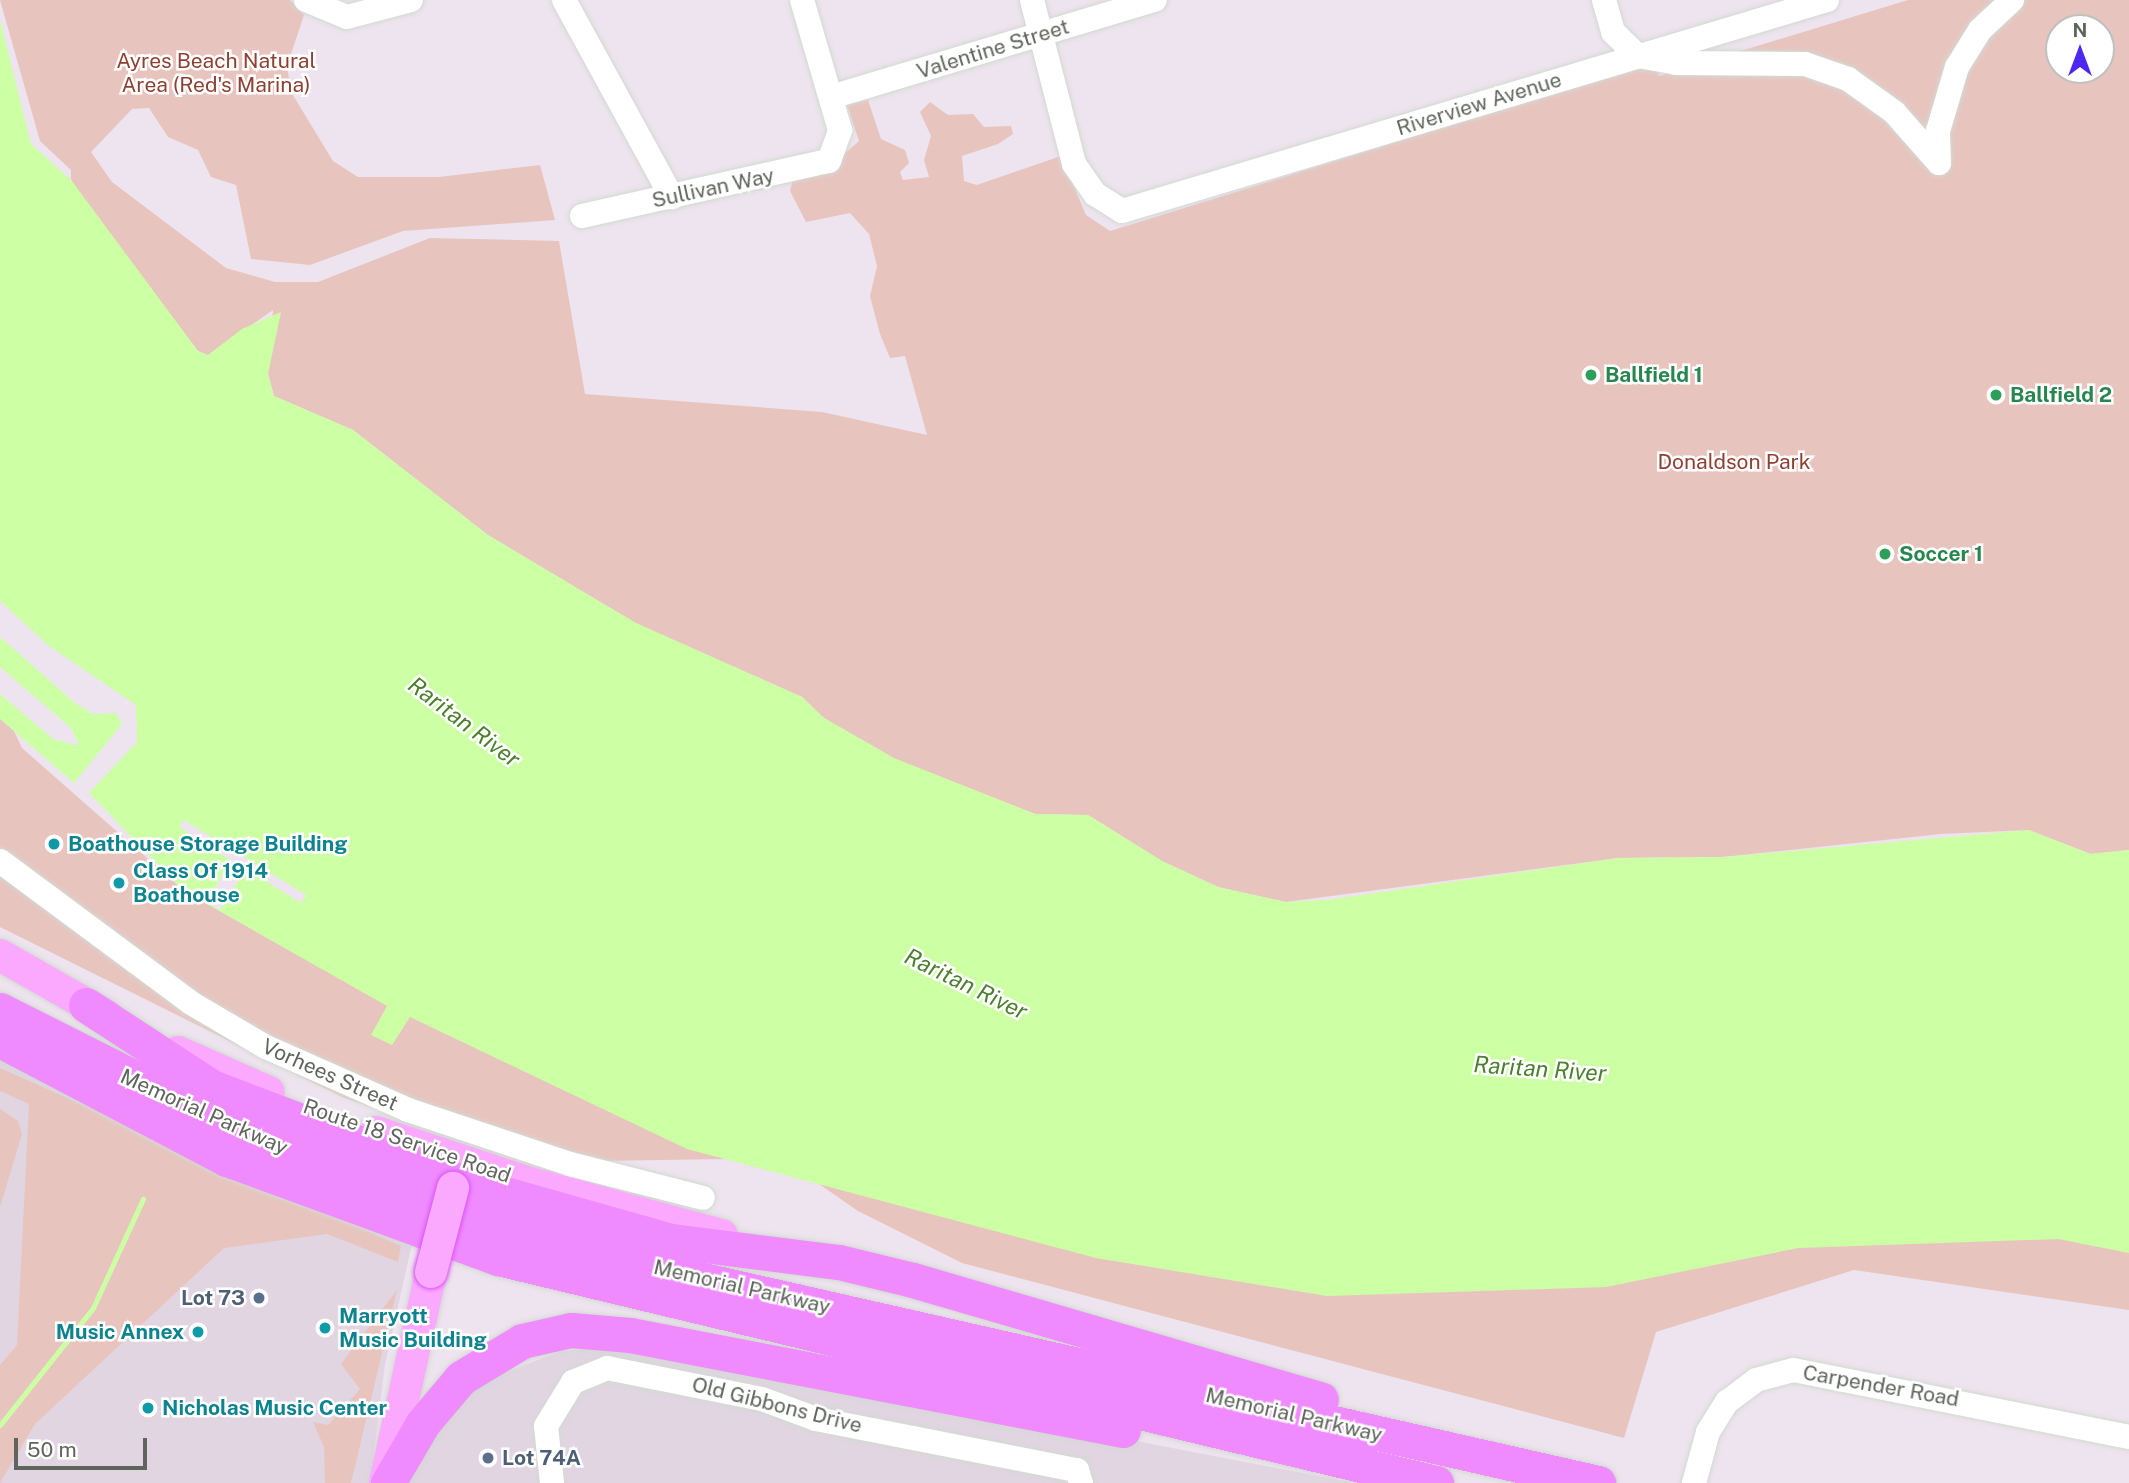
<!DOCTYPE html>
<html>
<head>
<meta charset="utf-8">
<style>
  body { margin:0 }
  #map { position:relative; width:2129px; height:1483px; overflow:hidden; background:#eee4ef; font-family:"Public Sans",sans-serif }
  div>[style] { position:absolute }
  .education>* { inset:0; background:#e1d5e2 }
  .green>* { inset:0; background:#e8c4bf }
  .water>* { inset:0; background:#cdffa4 }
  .pier>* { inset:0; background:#eee4ef }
  .stream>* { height:5px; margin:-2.5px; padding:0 2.5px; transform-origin:2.5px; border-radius:2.5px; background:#cdffa4 }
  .roads { filter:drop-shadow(0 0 2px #d3d9d2) drop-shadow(0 0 2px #d3d9d2) }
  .minor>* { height:24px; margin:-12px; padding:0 12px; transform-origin:12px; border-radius:12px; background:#fff }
  .major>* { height:32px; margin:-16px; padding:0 16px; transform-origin:16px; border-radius:16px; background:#fba9ff }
  .highway>* { height:35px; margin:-17.5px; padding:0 17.5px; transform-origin:17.5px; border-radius:17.5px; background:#ef8bff }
  .bridges { filter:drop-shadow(0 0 2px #de53f9) drop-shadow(0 0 2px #de53f9) }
  .major-bridge>* { height:32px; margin:-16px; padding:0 16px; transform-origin:16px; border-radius:16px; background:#fba9ff }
  .dots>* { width:19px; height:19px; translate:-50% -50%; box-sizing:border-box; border:4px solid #fff; border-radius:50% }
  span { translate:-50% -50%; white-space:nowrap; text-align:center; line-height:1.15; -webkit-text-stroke:5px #fff; paint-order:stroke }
  .street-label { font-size:21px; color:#5f655c }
  .park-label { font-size:21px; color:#8e4132 }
  .leisure-label { font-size:21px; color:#27864d; font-weight:700 }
  .left { translate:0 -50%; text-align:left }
  .culture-label { font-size:21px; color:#0d838f; font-weight:700 }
  .right { translate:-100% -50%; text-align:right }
  .service-label { font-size:21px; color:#4e5e75; font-weight:700 }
  .water-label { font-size:23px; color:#4c802d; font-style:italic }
  .north { position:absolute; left:2045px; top:14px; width:70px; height:70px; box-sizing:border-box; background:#fff; border:2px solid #bfc1be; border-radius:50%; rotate:0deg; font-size:19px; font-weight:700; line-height:28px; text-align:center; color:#5f655c }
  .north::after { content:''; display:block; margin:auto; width:24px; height:32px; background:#4f27f2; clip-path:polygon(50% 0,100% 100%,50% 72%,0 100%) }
  .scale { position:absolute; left:14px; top:1438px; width:133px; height:32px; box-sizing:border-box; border:4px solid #5f655c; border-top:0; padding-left:9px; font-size:21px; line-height:24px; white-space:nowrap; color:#5f655c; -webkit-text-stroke:5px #fff; paint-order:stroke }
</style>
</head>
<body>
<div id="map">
  <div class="education">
    <i style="clip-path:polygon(0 1059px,412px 1244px,385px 1365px,370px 1483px,0 1483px)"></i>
    <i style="clip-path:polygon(623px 1346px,701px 1357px,1354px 1483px,380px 1483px,411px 1445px,484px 1381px,561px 1351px)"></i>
  </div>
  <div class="green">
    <i style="clip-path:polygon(evenodd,0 0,290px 0,304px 15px,287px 66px,291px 92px,333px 161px,358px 177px,439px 177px,540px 165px,555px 220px,403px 231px,310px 265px,251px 259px,236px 185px,211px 177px,198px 150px,168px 137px,149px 108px,132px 109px,91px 152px,112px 182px,226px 268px,275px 282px,318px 282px,430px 238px,559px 241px,585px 394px,822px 412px,927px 435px,905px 356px,890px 358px,880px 334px,870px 296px,877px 266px,869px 234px,850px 213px,806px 222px,790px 191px,794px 175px,834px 163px,859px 141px,847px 105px,868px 100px,881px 139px,905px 150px,909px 163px,900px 172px,903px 180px,929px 177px,924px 160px,931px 136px,920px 112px,930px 102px,948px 115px,973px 114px,984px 127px,1011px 126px,1013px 134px,998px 144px,962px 156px,964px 181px,977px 185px,1061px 156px,1086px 215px,1110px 231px,1657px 61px,1659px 76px,1908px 0,2129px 0,2129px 850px,2091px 854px,2029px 830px,1941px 834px,1723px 857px,1619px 858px,1286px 902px,1218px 887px,1162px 861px,1088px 815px,1035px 814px,894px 759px,824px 718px,802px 697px,635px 623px,488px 535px,353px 430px,274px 396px,268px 374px,273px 310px,208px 355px,198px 351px,115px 243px,71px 180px,71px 170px,40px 141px,0 0,2059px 28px,2101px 28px,2101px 70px,2059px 70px,2059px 28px)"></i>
    <i style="clip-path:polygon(0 701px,22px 748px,188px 894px,726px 1159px,534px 1162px,342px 1097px,0 927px)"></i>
    <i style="clip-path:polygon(0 1068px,401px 1246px,398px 1262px,327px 1234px,224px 1248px,35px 1424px,0 1483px,0 1365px,17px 1345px,29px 1104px,0 1091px)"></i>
    <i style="clip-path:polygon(0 1109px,18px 1121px,22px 1134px,0 1207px)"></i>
    <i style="clip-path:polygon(809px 1177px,2129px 1230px,2129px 1310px,1854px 1270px,1656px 1332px,1624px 1438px,962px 1263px,858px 1211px)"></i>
    <i style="clip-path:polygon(397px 1290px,351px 1483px,325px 1483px,324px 1447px,313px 1422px,328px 1425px,360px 1389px,341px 1364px)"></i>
  </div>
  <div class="water">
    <i style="clip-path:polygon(0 20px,31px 144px,71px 180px,198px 351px,208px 355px,242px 329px,281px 312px,268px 374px,274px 396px,353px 430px,488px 535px,636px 623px,802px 697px,824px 718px,894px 758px,1035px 814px,1088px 815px,1162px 861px,1218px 887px,1286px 902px,1327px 900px,1618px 858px,1723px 857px,2029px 830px,2090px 854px,2129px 850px,2129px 1253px,2058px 1239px,1798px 1248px,1606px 1287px,1327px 1296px,1096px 1258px,687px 1149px,410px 1017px,392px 1045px,371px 1035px,387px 1006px,184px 891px,89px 793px,137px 742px,136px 705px,49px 646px,0 601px)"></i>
    <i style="clip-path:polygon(0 637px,75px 703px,93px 714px,116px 713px,122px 724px,74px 783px,0 719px,0 694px,53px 739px,79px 746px,71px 728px,0 667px)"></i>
  </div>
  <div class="pier">
    <i style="clip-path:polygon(184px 820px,306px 895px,301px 903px,246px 869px,220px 910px,207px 903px,230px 860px,179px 827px)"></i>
  </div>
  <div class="stream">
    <i style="left:0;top:1425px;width:149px;rotate:-51.5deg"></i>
    <i style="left:93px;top:1308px;width:120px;rotate:-65.4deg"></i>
  </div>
  <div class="roads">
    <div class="minor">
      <i style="left:306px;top:0;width:44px;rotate:22.5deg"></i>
      <i style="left:347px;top:17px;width:66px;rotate:-14.9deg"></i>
      <i style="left:564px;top:0;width:225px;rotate:61.3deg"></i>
      <i style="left:1032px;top:0;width:169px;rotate:75.6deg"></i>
      <i style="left:1074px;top:164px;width:37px;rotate:55deg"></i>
      <i style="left:1095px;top:194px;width:32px;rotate:32deg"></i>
      <i style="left:1122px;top:211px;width:736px;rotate:-16.66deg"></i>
      <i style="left:1604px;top:0;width:33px;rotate:74deg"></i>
      <i style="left:1613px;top:32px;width:35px;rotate:44deg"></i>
      <i style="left:1638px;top:56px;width:39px;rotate:10deg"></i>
      <i style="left:1676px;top:63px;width:129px;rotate:0.4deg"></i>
      <i style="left:1805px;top:64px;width:46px;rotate:19.2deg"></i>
      <i style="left:1848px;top:79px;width:57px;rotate:35.7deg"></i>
      <i style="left:1894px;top:112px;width:68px;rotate:48.6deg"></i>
      <i style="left:831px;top:97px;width:338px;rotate:-16.7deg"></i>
      <i style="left:1939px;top:163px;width:32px;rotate:-92deg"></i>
      <i style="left:1938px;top:131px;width:67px;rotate:-73.5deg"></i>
      <i style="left:1957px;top:67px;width:44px;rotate:-58.1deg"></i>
      <i style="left:1980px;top:30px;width:44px;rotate:-43.2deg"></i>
      <i style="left:582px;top:216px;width:253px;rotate:-12.6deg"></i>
      <i style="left:829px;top:161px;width:33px;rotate:-70deg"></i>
      <i style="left:840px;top:130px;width:135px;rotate:-106.3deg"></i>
      <i style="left:0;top:861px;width:238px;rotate:36.6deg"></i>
      <i style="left:191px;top:1003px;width:87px;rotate:30.4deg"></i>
      <i style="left:266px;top:1047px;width:155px;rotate:23.9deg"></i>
      <i style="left:408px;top:1110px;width:171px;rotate:18.4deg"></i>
      <i style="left:570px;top:1164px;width:137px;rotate:14.3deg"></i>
      <i style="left:552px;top:1483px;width:57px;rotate:-96deg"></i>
      <i style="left:546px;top:1426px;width:52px;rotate:-58.5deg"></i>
      <i style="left:573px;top:1382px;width:37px;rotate:-22deg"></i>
      <i style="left:607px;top:1368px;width:158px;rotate:11.3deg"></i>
      <i style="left:762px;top:1399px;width:58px;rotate:20.3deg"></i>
      <i style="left:816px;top:1419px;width:266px;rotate:11.1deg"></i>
      <i style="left:1077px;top:1470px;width:14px;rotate:73deg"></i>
      <i style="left:1694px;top:1483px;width:53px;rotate:-74.6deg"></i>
      <i style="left:1708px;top:1432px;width:36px;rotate:-58deg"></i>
      <i style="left:1727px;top:1402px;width:36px;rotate:-37deg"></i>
      <i style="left:1756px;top:1380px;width:39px;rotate:-15deg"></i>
      <i style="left:1794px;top:1370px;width:342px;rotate:11.3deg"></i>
    </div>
    <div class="major">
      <i style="left:0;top:955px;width:123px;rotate:29.7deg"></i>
      <i style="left:178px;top:1052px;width:99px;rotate:23.7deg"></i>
      <i style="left:376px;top:1132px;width:162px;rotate:18.3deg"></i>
      <i style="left:530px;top:1183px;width:199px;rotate:15.2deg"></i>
      <i style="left:385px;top:1482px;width:215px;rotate:-77.6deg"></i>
    </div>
    <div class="highway">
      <i style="left:86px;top:1005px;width:150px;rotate:33.1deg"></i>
      <i style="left:212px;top:1087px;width:261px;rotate:20.9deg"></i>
      <i style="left:456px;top:1180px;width:224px;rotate:15.8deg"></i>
      <i style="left:672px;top:1241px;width:168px;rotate:7.2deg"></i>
      <i style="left:839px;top:1262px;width:76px;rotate:13.7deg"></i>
      <i style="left:913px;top:1280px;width:425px;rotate:16.3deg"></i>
      <i style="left:0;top:1010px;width:267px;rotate:26.7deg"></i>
      <i style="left:239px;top:1130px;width:292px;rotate:20.1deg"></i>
      <i style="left:513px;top:1230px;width:161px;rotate:15.2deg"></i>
      <i style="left:668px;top:1272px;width:954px;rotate:12.78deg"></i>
      <i style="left:0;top:1040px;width:256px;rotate:27.7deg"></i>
      <i style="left:227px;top:1159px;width:289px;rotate:20.1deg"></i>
      <i style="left:498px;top:1258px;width:965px;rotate:13.49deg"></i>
      <i style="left:388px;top:1483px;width:69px;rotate:-59.7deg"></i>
      <i style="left:423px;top:1423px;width:59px;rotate:-49.8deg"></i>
      <i style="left:461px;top:1378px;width:71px;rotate:-31.2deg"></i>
      <i style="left:522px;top:1341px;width:50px;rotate:-12.7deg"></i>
      <i style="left:571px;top:1330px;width:59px;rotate:4.8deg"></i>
      <i style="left:630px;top:1335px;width:502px;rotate:10.91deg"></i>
    </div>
  </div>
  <div class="bridges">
    <div class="major-bridge">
      <i style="left:431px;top:1272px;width:87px;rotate:-75.3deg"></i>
    </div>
  </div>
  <div class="dots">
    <i style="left:1591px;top:375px;background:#2e9e5b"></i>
    <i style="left:1996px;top:395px;background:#2e9e5b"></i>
    <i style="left:1885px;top:554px;background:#2e9e5b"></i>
    <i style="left:54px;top:844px;background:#0f9aa8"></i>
    <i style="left:119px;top:883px;background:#0f9aa8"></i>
    <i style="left:259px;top:1298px;background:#5c6f8a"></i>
    <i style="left:325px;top:1328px;background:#0f9aa8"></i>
    <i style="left:198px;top:1332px;background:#0f9aa8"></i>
    <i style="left:148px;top:1408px;background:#0f9aa8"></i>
    <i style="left:488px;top:1458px;background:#5c6f8a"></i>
  </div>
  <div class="street-label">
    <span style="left:993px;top:49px;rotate:-17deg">Valentine Street</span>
    <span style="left:1479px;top:104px;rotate:-17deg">Riverview Avenue</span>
    <span style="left:713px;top:188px;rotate:-12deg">Sullivan Way</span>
    <span style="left:330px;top:1075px;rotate:24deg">Vorhees Street</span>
    <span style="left:204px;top:1112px;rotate:24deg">Memorial Parkway</span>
    <span style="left:407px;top:1141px;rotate:19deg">Route 18 Service Road</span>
    <span style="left:742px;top:1287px;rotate:13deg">Memorial Parkway</span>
    <span style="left:1881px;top:1386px;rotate:10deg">Carpender Road</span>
    <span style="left:777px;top:1405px;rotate:14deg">Old Gibbons Drive</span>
    <span style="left:1294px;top:1415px;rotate:13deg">Memorial Parkway</span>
  </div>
  <div class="park-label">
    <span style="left:216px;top:73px">Ayres Beach Natural<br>Area (Red's Marina)</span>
    <span style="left:1734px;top:462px">Donaldson Park</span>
  </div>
  <div class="leisure-label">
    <span class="left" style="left:1605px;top:375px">Ballfield 1</span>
    <span class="left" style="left:2010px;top:395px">Ballfield 2</span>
    <span class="left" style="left:1899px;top:554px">Soccer 1</span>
  </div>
  <div class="culture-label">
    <span class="left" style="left:68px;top:844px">Boathouse Storage Building</span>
    <span class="left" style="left:133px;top:883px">Class Of 1914<br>Boathouse</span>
    <span class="left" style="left:339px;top:1328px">Marryott<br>Music Building</span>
    <span class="right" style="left:184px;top:1332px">Music Annex</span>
    <span class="left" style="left:162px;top:1408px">Nicholas Music Center</span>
  </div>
  <div class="service-label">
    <span class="right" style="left:245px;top:1298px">Lot 73</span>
    <span class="left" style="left:502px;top:1458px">Lot 74A</span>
  </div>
  <div class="water-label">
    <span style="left:464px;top:722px;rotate:37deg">Raritan River</span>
    <span style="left:966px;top:984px;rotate:26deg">Raritan River</span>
    <span style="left:1540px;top:1069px;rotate:4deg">Raritan River</span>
  </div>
  <div class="north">N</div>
  <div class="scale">50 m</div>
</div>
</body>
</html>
